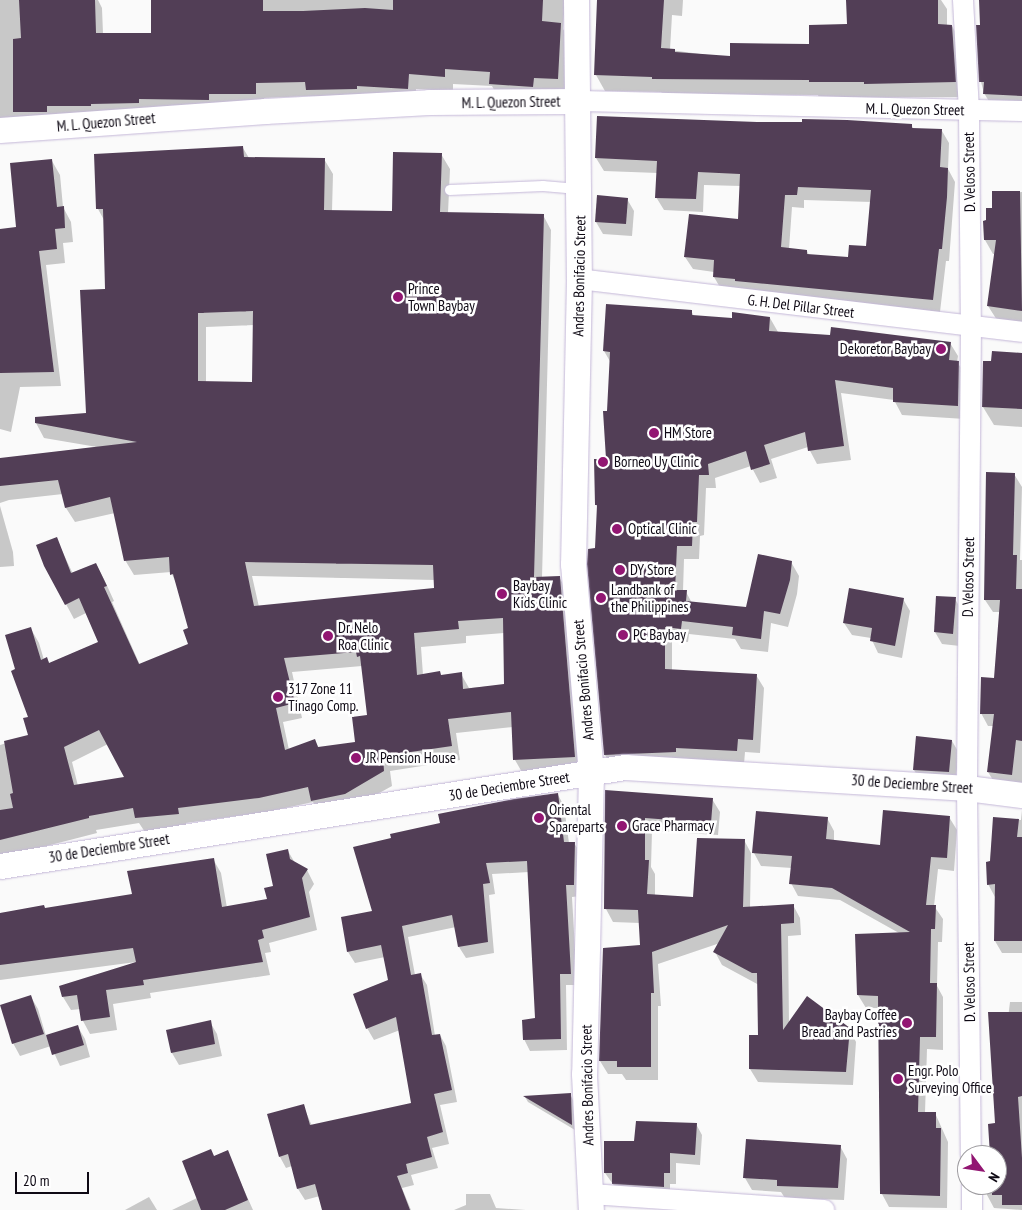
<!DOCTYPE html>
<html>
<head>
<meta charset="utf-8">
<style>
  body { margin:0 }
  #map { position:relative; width:1022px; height:1210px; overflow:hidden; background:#fafafa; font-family:"PT Sans Narrow",sans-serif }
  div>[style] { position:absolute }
  .shadow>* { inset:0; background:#0003 }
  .building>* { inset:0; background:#523e56 }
  .roads { filter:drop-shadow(0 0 1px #c4b7d8) drop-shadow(0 0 1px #c4b7d8) }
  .service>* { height:10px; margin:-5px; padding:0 5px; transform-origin:5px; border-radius:5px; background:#fff }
  .minor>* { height:20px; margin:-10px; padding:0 10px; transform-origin:10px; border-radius:10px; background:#fff }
  .tertiary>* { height:25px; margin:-12.5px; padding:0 12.5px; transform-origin:12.5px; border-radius:12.5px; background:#fff }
  .dots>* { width:14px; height:14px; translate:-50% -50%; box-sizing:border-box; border:2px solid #fff; border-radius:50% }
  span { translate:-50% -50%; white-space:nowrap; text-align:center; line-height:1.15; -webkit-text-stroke:5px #fff; paint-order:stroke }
  .street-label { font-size:15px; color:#0e0914 }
  .poi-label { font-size:15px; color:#0e0914 }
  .left { translate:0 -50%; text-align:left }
  .right { translate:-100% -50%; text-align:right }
  .north { position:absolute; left:957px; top:1145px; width:50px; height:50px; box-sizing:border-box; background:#fff; border:1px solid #9f9da1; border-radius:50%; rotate:121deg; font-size:14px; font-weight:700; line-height:20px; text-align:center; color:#0e0914 }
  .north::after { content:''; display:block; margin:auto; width:18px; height:22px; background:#921672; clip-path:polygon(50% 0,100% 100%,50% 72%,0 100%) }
  .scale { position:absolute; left:15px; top:1172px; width:74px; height:22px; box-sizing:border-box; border:2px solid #0e0914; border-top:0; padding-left:6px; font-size:15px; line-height:18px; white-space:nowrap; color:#0e0914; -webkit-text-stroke:4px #fff; paint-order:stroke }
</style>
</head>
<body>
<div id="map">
  <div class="shadow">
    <i style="clip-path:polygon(0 0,98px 0,102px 8px,103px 34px,152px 35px,152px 0,565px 0,563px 29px,569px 38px,565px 93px,499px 99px,492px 86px,453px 84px,453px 91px,416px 89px,416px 103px,311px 96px,264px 98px,264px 108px,0 128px)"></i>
    <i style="clip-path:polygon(598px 0,683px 0,682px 16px,672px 15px,670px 50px,731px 58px,810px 46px,848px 26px,848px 0,941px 0,947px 9px,947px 26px,952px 26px,961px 42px,964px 97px,819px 98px,818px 95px,663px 94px,661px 92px,605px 91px,596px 75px)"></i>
    <i style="clip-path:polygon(981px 0,1022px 0,1022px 110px,993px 108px,984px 93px,981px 82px)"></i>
    <i style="clip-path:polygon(evenodd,599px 118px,757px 124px,911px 125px,914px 129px,942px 131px,949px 143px,948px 169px,955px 182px,949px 261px,946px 261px,940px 312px,721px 289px,714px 277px,714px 272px,693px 269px,685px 257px,739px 221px,741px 186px,704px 185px,703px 212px,664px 210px,656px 197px,658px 173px,604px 171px,596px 158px,599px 118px,804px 200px,872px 202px,868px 248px,849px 259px,809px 255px,807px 251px,789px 249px,792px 207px,804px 208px,804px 200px)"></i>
    <i style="clip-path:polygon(evenodd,243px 148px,249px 158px,324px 159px,333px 174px,332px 211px,393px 212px,441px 154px,450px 169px,448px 213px,543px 215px,551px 230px,542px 578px,559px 577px,567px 591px,583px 771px,523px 774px,515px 760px,513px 727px,456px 733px,460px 760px,390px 771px,392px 786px,352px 808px,320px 815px,313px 802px,267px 812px,186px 823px,187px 828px,145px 832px,139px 823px,96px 830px,97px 833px,0 858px,0 745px,30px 736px,29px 717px,17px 670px,31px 629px,39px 643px,44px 660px,47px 659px,50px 664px,99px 643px,86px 613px,74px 619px,45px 565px,56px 538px,73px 574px,96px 564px,104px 579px,114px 601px,112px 602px,140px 665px,189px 645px,189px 629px,177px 585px,171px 572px,134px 575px,125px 560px,115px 513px,75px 522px,66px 508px,63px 494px,9px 500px,0 503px,0 459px,97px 447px,44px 438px,36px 423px,87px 414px,106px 290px,104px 220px,98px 209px,243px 148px,254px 325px,253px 383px,206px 382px,206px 327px,254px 325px,243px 148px,252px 576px,435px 580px,435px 589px,259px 607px,252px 576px,243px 148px,504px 633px,505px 685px,469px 688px,461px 674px,442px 676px,423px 675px,421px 647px,466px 643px,466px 636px,504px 633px,243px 148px,362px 666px,368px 716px,357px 743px,319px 748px,315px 741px,289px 750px,283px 722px,302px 718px,292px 672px,362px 666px,243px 148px,108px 744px,126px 778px,78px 786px,72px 762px,108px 744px)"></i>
    <i style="clip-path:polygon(52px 161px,60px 175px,63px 207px,71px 222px,73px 242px,63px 243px,65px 263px,46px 265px,61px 386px,20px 387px,11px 432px,0 429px,0 230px,17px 228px)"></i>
    <i style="clip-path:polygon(1022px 192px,1022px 323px,997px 320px,988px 306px,996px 254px,993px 254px,985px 240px,987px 222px,994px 209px,993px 193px)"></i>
    <i style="clip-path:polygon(627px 199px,634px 211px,632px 236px,603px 234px,596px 222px)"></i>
    <i style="clip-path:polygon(691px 311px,694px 316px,733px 319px,770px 318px,778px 332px,950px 343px,958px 356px,957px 362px,966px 375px,965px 419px,902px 415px,894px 400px,841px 393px,851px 460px,817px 464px,808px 447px,771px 459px,777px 478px,760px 483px,751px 466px,715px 478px,716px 488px,706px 488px,704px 535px,700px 536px,699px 559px,684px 559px,683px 591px,686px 592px,692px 603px,747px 608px,791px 562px,799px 576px,797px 594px,788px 627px,771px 623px,768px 652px,741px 649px,735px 639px,689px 634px,688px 642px,672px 640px,672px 670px,756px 675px,764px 688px,760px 753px,745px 752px,744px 764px,613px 769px,605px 755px,589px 564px,596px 549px,598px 508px,596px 505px,608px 460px,611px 363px,604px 351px)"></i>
    <i style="clip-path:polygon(1022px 355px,1022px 427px,994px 425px,983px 407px,992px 362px)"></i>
    <i style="clip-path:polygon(1014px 474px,1022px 487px,1020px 560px,1022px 560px,1022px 788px,996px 785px,988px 772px,994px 726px,988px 726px,981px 713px,995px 679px,1000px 612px,993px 612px,985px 600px)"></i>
    <i style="clip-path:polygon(0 506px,13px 552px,14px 566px,0 567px)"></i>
    <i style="clip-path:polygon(903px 599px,910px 611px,902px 658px,878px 653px,871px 638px,852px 635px,844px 623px)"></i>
    <i style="clip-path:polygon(955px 599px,962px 611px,960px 646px,942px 644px,935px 632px)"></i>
    <i style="clip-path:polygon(952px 741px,959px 753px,955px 784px,921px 782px,914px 770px)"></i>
    <i style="clip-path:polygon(606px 792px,712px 799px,720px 812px,718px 835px,652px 831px,651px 867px,655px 874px,655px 895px,695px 898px,744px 840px,751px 853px,750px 908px,793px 905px,800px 918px,801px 935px,788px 936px,789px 1023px,849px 1028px,856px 1042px,853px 1085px,758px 1082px,750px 1069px,760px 1036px,759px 985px,722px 965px,715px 952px,720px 943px,658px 964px,661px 1006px,658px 1006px,658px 1080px,626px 1080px,622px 1074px,608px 1074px,600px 1061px,604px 949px,642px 946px,640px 923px,613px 922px,606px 909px)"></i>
    <i style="clip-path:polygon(558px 795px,564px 806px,569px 843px,574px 843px,581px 854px,580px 896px,572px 897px,577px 985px,566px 985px,567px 1050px,530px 1051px,524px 1039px,536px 1019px,529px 872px,492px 874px,495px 894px,489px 895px,494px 953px,466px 958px,459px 947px,456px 927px,408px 937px,415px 975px,420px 974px,427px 985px,435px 1036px,440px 1035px,446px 1046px,457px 1102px,440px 1105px,449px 1144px,432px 1148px,438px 1168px,411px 1175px,414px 1185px,402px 1188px,411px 1210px,324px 1210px,320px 1196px,305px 1200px,298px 1189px,292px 1166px,286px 1168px,280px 1157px,303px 1105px,312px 1126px,413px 1104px,400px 1030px,374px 1040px,367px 1028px,390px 981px,385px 957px,355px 963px,348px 952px,374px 912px)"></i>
    <i style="clip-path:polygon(1022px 810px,1022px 953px,1002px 953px,995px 941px,995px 897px,988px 884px,994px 818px,1021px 820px)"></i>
    <i style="clip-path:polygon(949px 817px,957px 830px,954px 871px,938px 869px,934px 906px,943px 919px,942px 942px,938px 942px,937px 986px,943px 997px,943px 1050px,927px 1049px,925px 1113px,935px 1113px,948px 1142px,947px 1208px,889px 1207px,882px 1194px,880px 1008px,866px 1008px,858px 995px,899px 933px,840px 900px,798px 896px,791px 883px,792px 868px,761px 866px,754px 853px,827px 818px,834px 831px,834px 841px,881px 846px)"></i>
    <i style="clip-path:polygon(288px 851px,295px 863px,307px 870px,314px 884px,309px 892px,317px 930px,269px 943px,271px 952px,265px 953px,270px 975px,150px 993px,151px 998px,113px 1004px,117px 1030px,90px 1034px,83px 1021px,81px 1009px,71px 1010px,63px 997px,136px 962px,0 980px,0 913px,45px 910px,133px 895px,213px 859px,221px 873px,227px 908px,268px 900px)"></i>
    <i style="clip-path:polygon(31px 997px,38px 1009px,46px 1036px,78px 1027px,85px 1039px,90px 1057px,60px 1066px,51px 1046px,20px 1056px,13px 1043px)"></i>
    <i style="clip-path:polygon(1010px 1002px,1022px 1002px,1022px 1210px,994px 1208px,987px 1195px,987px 1185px,997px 1185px,997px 1155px,991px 1155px)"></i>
    <i style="clip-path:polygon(210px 1022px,217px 1034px,222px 1056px,179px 1065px,172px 1053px,167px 1031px)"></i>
    <i style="clip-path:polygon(570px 1094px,573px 1100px,575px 1130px,528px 1102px,525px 1097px)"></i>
    <i style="clip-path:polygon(696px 1124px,702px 1135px,700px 1165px,676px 1163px,676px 1184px,670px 1184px,670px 1198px,620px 1194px,605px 1173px,605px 1142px,636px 1142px)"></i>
    <i style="clip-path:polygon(840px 1146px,847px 1159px,844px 1200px,785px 1198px,781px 1192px,752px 1190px,745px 1178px)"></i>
    <i style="clip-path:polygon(227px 1152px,253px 1210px,172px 1210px,197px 1198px,215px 1157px)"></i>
    <i style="clip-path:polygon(466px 1194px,490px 1194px,496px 1208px,526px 1210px,454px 1210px,466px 1205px)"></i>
    <i style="clip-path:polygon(149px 1197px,157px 1210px,125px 1210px)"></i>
  </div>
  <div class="building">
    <i style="clip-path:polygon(19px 0,95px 0,96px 33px,151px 33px,151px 0,263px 0,263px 11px,303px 11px,365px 8px,393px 10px,393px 0,543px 0,542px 21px,561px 23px,558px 79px,534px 78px,533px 87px,489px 84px,490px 72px,445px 69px,445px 77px,409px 74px,408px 89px,357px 86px,357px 89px,306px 90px,305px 82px,256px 83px,256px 94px,209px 94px,209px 100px,139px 99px,139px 103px,91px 104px,91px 106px,47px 106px,47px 112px,13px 112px,13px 39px,21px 38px)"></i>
    <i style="clip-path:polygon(597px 0,664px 0,661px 48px,675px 49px,675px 52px,730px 56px,730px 43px,809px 44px,809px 25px,847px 24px,846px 0,938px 0,938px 24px,952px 25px,956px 82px,864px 84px,864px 82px,809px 82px,809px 80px,652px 79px,652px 77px,594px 75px)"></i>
    <i style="clip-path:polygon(979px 0,1022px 0,1022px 96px,983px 94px,984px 82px,979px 82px,976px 25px,980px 25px)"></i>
    <i style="clip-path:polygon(evenodd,597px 116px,757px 122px,802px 122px,802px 119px,847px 120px,912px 124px,912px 128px,942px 129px,940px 167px,948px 168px,947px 197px,942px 249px,939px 249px,933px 300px,735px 281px,735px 279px,713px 277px,714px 260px,684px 257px,689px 214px,738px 219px,740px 174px,698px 172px,696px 199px,655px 198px,657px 161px,595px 158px,597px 116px,798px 187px,871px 190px,866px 246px,849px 245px,848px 257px,807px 254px,807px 250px,781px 247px,785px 195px,797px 195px,798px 187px)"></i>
    <i style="clip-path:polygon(evenodd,243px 146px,244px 157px,325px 158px,324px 210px,392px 211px,393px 152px,442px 153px,440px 212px,544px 214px,534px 577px,560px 576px,575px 757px,513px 760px,511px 712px,448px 719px,452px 746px,383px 756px,384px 771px,345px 794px,311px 801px,308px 787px,259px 798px,178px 808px,179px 814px,135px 818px,133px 808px,89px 816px,89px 818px,0 840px,0 810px,13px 808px,10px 794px,13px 793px,4px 741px,28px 735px,23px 718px,28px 717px,11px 671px,15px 669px,5px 635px,31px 627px,41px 660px,47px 657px,49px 663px,98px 642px,79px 598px,65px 605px,44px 566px,36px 545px,57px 537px,71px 573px,96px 563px,107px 586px,104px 587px,139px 664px,188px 644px,183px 630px,188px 628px,173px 574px,170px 575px,169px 557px,124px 561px,110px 497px,65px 508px,58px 480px,0 486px,0 458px,137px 442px,35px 423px,35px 417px,86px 413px,80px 290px,105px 289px,103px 209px,96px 209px,94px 154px,243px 146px,253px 311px,252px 382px,198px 381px,198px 313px,253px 311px,243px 146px,245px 562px,433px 565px,434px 588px,254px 606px,245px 562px,243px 146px,503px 618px,504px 684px,463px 689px,462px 672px,441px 675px,440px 671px,417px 675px,414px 633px,459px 629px,458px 621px,503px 618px,243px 146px,356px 652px,357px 657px,360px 656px,367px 715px,352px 717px,355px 742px,318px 747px,315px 739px,285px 750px,276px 708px,295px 703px,284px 658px,356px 652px,243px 146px,99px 730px,124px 777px,74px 785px,64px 747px,99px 730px)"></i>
    <i style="clip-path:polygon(52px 159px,57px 207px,64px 206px,65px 228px,55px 229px,57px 249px,39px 251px,54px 372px,0 373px,0 229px,16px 227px,10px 163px)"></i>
    <i style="clip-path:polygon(992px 191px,1020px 191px,1022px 311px,987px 306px,996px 240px,984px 240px,983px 221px,986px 220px,986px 208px,992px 208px)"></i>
    <i style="clip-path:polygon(597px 195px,628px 198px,626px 224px,595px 222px)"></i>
    <i style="clip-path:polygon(606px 304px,692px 310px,692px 315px,732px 318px,732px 312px,770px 317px,769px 331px,830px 335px,831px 327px,951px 342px,949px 360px,959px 361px,958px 406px,893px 402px,893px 388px,835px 380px,844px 446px,808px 451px,805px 432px,764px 445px,770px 464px,751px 470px,746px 451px,708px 464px,709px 475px,699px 475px,697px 522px,693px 522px,692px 546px,677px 546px,675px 590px,687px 590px,686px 601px,746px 607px,758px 554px,792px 561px,790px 580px,780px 614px,764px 611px,761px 639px,732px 635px,733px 627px,682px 621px,681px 629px,665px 627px,665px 669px,757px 674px,753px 740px,738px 739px,737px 751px,676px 748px,676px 752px,604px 755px,587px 564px,588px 549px,595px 548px,597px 505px,595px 505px,594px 459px,606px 459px,603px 411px,607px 411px,610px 352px,603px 351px)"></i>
    <i style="clip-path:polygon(992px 351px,1022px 353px,1022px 409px,982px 407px,983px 361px,991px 361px)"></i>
    <i style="clip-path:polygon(986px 472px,1015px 473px,1013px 555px,1017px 555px,1016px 589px,1022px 589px,1022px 741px,1016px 740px,1012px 775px,987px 772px,994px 714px,980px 714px,981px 677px,994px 678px,1000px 600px,984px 600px)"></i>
    <i style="clip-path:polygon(849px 588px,904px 598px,895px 646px,870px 641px,872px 628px,843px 623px)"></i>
    <i style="clip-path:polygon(936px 596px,956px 597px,953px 634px,934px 632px)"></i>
    <i style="clip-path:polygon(916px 736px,952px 740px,949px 772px,913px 770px)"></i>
    <i style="clip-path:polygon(605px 790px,713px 798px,711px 823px,645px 818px,645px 860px,649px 860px,647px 894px,693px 897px,697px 838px,745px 839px,743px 907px,794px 904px,794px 923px,781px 924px,783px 1030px,807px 996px,850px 1028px,846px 1072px,749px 1069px,749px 1035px,758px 1035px,757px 973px,752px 973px,713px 952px,728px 925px,652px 952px,654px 993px,651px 993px,651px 1067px,617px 1067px,617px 1061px,599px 1061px,603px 948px,640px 945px,638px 910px,604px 909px)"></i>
    <i style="clip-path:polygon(558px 793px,564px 842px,575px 842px,574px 885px,566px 885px,571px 974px,560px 974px,561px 1039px,523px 1040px,522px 1020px,535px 1018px,527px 861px,486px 863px,490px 883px,483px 884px,488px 942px,458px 947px,452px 915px,402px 926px,411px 975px,421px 973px,432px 1035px,440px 1034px,452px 1090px,434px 1094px,443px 1132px,427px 1137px,432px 1157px,406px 1164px,408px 1173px,397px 1176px,410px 1210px,322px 1210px,315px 1184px,297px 1189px,288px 1154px,279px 1157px,267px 1114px,304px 1104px,310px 1125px,411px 1103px,396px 1017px,366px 1029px,353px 994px,388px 980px,381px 945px,347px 952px,341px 917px,372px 911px,353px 847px,391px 838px,390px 834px,440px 823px,438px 814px,514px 799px)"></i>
    <i style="clip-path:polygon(883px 810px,950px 816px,947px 858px,931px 857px,926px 905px,936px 905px,935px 929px,931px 929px,930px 983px,937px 983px,936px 1037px,920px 1037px,918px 1112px,936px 1112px,936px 1128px,941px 1128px,940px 1196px,880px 1194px,878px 996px,857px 995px,855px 934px,910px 932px,832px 888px,789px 884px,792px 856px,752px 853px,756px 811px,828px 817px,826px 839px,880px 845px)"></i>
    <i style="clip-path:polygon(993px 817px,1019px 819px,1017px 837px,1022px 837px,1022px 941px,994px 941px,995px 884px,987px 885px,986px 862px,990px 861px)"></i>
    <i style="clip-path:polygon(288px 849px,290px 859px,308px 869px,302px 878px,310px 917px,262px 930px,264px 938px,258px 940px,263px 962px,143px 980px,144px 985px,106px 990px,110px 1017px,81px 1021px,77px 995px,62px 997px,59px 986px,136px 962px,133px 948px,0 965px,0 913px,44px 905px,45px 908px,132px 894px,127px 871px,214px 858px,222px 907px,267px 899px,264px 888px,273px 886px,266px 854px)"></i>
    <i style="clip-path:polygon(31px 995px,44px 1034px,12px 1044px,0 1005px)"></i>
    <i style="clip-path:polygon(988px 1012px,1022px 1012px,1022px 1096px,1018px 1097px,1022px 1158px,1022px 1205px,1002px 1205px,1002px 1195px,992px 1195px,992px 1185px,997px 1185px,997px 1155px,990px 1155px,988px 1124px,995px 1123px)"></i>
    <i style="clip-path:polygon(211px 1020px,215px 1044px,171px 1053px,166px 1030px)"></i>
    <i style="clip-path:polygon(78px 1025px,84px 1045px,52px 1055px,46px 1035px)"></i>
    <i style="clip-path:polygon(571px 1093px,572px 1125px,523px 1096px)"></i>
    <i style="clip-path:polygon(636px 1121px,697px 1123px,695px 1155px,670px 1153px,670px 1173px,664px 1173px,664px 1187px,612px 1184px,612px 1173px,604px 1173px,604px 1141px,634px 1141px)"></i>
    <i style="clip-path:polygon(746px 1139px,841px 1145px,838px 1188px,777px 1186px,777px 1180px,743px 1178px)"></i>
    <i style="clip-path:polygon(211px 1149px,214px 1156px,228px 1150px,248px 1200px,225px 1210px,201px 1210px,182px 1161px)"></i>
  </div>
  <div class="roads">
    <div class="service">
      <i style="left:450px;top:190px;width:93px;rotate:-2.5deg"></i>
      <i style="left:543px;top:186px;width:35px;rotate:5deg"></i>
    </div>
    <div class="minor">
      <i style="left:963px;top:0;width:110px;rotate:86.9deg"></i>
      <i style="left:969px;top:110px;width:216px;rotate:89.5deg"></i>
      <i style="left:971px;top:326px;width:462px;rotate:90.5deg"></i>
      <i style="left:967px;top:788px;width:367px;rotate:89.4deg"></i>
      <i style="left:579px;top:101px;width:443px;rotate:1.3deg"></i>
      <i style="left:579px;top:279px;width:446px;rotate:6.8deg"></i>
      <i style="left:972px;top:1185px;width:25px;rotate:90deg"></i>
      <i style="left:590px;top:1194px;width:235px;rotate:3.9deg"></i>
    </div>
    <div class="tertiary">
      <i style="left:576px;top:0;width:279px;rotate:89.4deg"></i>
      <i style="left:579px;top:279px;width:285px;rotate:91.2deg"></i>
      <i style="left:573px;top:564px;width:210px;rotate:85.1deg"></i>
      <i style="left:591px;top:773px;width:301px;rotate:91.3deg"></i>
      <i style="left:584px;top:1074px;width:136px;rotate:87.1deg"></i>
      <i style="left:0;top:130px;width:266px;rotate:-4.1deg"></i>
      <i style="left:265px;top:111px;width:164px;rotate:-3.1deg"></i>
      <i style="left:429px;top:102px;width:150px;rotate:-0.4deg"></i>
      <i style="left:0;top:866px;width:633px;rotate:-9deg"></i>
      <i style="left:625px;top:767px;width:343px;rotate:3.5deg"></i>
      <i style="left:967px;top:788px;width:55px;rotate:7.3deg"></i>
    </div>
  </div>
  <div class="dots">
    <i style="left:398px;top:297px;background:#921672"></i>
    <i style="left:941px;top:349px;background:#921672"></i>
    <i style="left:654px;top:433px;background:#921672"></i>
    <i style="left:603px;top:462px;background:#921672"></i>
    <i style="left:617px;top:529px;background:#921672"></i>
    <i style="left:620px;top:570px;background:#921672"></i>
    <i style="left:502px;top:594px;background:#921672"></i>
    <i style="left:601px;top:598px;background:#921672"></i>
    <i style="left:623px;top:635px;background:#921672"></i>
    <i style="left:328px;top:636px;background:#921672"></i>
    <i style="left:278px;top:697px;background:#921672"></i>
    <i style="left:356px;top:758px;background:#921672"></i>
    <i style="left:539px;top:818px;background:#921672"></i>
    <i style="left:622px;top:826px;background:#921672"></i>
    <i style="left:907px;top:1023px;background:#921672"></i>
    <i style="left:898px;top:1079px;background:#921672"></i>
  </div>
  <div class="street-label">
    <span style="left:511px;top:102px;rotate:-1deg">M. L. Quezon Street</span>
    <span style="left:915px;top:109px;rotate:1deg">M. L. Quezon Street</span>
    <span style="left:106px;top:122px;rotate:-5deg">M. L. Quezon Street</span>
    <span style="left:969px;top:172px;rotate:-91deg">D. Veloso Street</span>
    <span style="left:579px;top:276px;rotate:-89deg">Andres Bonifacio Street</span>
    <span style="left:801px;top:306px;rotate:7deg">G. H. Del Pillar Street</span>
    <span style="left:968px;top:577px;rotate:-89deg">D. Veloso Street</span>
    <span style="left:583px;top:680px;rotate:-95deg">Andres Bonifacio Street</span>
    <span style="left:912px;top:784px;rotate:4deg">30 de Deciembre Street</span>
    <span style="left:509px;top:786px;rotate:-9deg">30 de Deciembre Street</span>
    <span style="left:109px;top:848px;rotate:-9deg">30 de Deciembre Street</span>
    <span style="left:969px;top:982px;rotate:-91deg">D. Veloso Street</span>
    <span style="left:587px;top:1085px;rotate:-91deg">Andres Bonifacio Street</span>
  </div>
  <div class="poi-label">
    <span class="left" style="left:408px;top:297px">Prince<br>Town Baybay</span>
    <span class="right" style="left:931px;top:349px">Dekoretor Baybay</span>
    <span class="left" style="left:664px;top:433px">HM Store</span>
    <span class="left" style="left:614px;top:462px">Borneo Uy Clinic</span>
    <span class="left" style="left:628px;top:529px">Optical Clinic</span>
    <span class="left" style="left:630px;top:570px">DY Store</span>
    <span class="left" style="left:513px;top:594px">Baybay<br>Kids Clinic</span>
    <span class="left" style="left:611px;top:598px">Landbank of<br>the Philippines</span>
    <span class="left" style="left:338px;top:636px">Dr. Nelo<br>Roa Clinic</span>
    <span class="left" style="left:633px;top:635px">PC Baybay</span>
    <span class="left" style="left:288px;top:697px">317 Zone 11<br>Tinago Comp.</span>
    <span class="left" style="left:366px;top:758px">JR Pension House</span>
    <span class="left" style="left:549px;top:818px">Oriental<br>Spareparts</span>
    <span class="left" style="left:632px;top:826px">Grace Pharmacy</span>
    <span class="right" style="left:897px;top:1023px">Baybay Coffee<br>Bread and Pastries</span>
    <span class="left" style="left:908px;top:1079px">Engr. Polo<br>Surveying Office</span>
  </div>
  <div class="north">N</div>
  <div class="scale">20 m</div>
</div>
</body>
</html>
